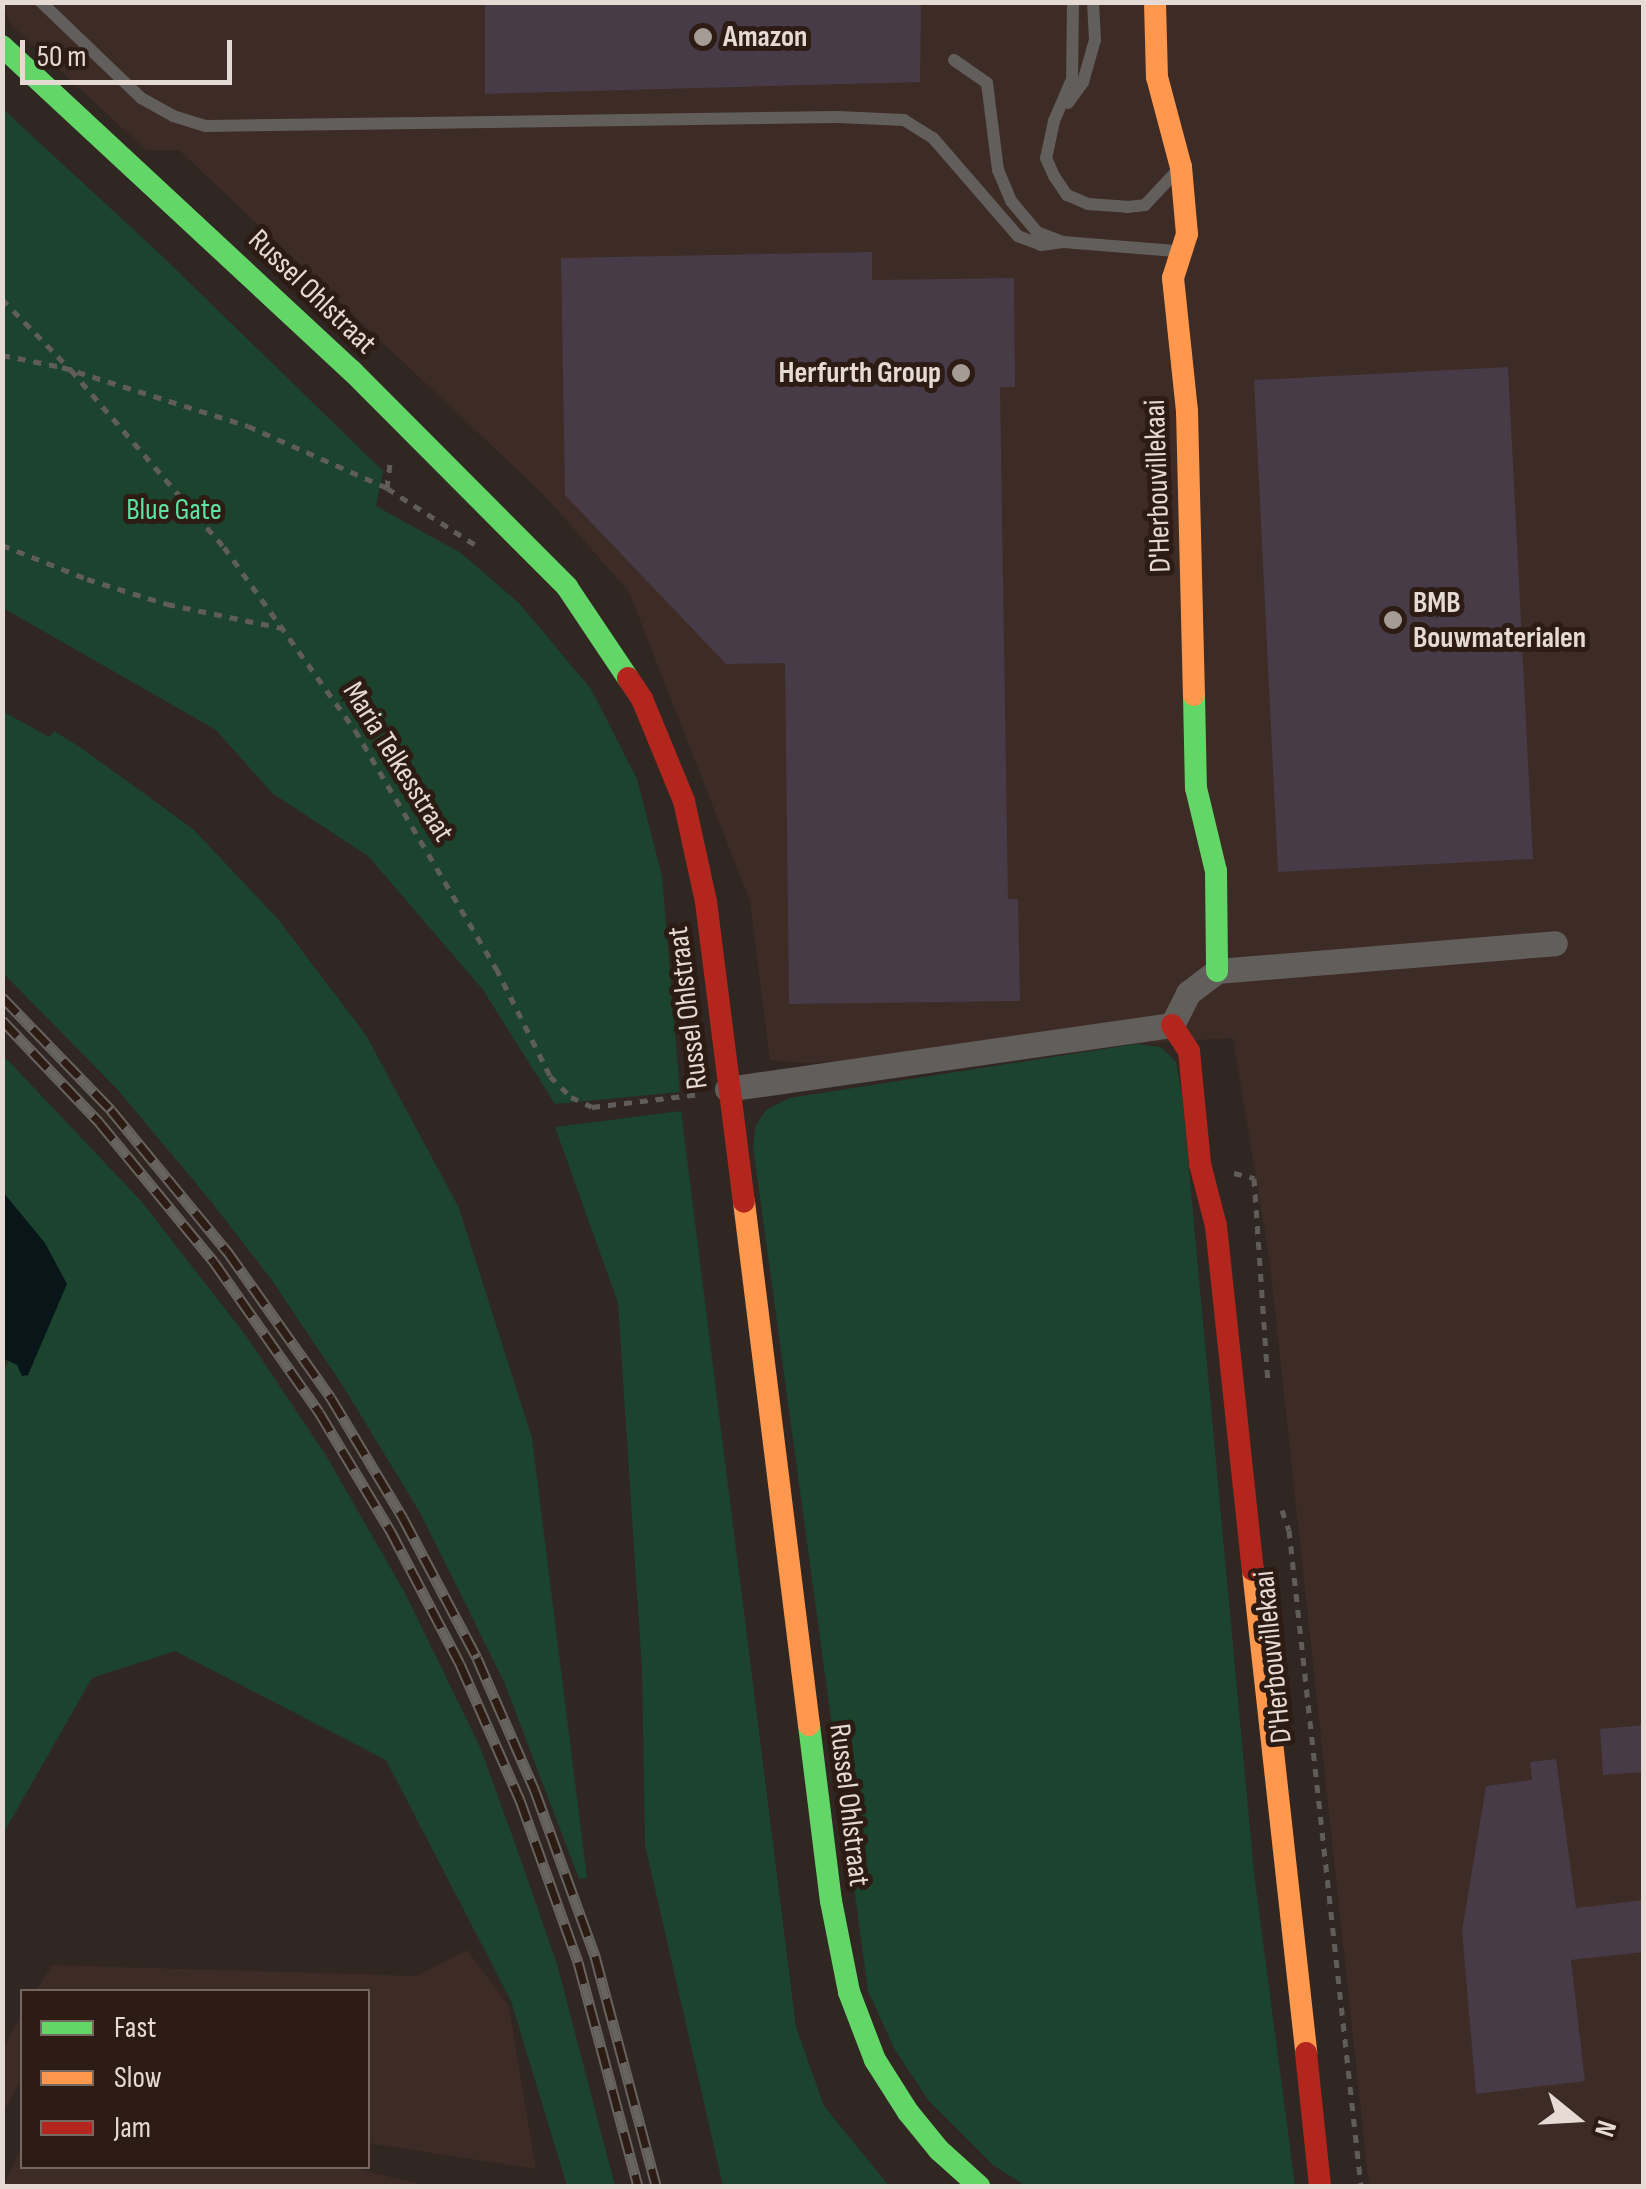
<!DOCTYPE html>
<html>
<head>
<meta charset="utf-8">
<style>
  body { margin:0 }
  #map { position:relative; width:1646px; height:2189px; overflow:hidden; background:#302722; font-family:"Sofia Sans Condensed",sans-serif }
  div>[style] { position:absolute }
  .industrial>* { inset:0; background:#3d2b25 }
  .green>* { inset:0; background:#1b432e }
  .water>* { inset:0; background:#081519 }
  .building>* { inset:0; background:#463b46 }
  .path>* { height:5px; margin-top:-2.5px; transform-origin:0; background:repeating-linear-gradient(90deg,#605c59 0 8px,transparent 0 16px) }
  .lane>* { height:12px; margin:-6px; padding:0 6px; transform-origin:6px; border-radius:6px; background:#615e5b }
  .street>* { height:25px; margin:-12.5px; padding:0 12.5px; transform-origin:12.5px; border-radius:12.5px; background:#615e5b }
  .fast>* { height:22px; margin:-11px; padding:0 11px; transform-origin:11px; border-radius:11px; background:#63d668 }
  .slow>* { height:22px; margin:-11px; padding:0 11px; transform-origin:11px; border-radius:11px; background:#ff974d }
  .jam>* { height:22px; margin:-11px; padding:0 11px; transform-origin:11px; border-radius:11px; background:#b3261e }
  .rail>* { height:11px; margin-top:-5.5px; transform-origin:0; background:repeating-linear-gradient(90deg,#2c1c13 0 22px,#67635f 0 44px); box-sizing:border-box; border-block:2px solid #67635f }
  .dots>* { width:28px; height:28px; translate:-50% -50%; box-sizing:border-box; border:5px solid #2c1c13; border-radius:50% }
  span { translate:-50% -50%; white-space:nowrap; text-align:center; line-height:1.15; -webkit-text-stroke:10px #2c1c13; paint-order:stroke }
  .poi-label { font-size:30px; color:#e6dbd4; font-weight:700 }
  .left { translate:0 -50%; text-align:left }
  .right { translate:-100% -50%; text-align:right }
  .street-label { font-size:30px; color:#e6dbd4 }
  .park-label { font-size:30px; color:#61e2a2 }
  .frame { position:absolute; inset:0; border:5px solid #e6dbd4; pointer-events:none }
  .legend { position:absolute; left:20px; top:1989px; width:350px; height:180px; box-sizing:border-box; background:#2c1c13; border:2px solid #766860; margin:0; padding:12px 18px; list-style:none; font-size:30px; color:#e6dbd4 }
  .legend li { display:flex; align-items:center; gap:20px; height:50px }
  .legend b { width:50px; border:2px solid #766860 }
  .north { position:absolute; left:1526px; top:2069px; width:100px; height:100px; -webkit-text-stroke:8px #2c1c13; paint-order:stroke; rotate:108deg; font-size:28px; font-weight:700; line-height:40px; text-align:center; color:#e6dbd4 }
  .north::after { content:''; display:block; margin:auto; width:35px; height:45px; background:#e6dbd4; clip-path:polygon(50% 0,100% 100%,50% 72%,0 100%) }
  .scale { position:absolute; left:20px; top:40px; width:212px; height:45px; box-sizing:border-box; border:5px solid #e6dbd4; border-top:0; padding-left:12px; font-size:30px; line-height:35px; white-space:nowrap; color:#e6dbd4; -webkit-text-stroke:8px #2c1c13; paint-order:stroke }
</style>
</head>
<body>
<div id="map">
  <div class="industrial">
    <i style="clip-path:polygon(2px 3px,1643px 3px,1643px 2186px,1369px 2186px,1270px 1263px,1233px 1038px,807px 1063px,770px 1060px,750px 901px,629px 592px,545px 496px,217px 186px,179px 150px,146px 150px,10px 24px)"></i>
    <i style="clip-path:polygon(467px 1950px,509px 2007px,536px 2169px,368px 2143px,368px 1992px,36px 1991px,52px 1965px,417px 1976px)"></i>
    <i style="clip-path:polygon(22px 2015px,22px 2079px,5px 2109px,3px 2048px)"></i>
    <i style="clip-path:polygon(22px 2146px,22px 2166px,350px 2167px,427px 2186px,3px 2186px)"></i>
  </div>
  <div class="green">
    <i style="clip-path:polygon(3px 109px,161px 255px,383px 471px,376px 506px,461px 553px,519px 603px,591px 689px,637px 779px,662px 876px,680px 1092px,555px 1104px,483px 990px,368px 856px,272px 793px,216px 730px,3px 608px)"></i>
    <i style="clip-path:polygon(2px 711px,49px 737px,54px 731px,80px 747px,193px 829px,277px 918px,366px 1035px,459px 1208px,532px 1438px,587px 1878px,579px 1879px,505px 1684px,469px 1611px,419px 1511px,343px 1386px,271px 1279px,209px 1199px,118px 1090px,3px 973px)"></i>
    <i style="clip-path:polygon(1136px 1044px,1161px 1047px,1176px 1062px,1182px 1094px,1254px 1873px,1295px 2186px,1026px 2186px,993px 2165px,929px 2101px,895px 2050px,868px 1991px,858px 1917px,753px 1146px,756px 1125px,766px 1110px,789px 1098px)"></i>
    <i style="clip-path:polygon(3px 1055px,141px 1201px,247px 1337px,327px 1457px,405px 1593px,480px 1747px,516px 1846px,557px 1964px,615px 2186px,567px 2186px,511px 2001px,386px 1760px,175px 1651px,92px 1678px,3px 1834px,3px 1374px,39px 1284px,3px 1209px)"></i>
    <i style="clip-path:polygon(681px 1111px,796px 2027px,824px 2106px,889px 2186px,723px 2186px,645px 1845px,642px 1670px,618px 1303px,555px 1127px)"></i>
  </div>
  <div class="water">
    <i style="clip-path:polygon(3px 1192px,45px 1243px,67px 1284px,28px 1375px,22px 1376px,17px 1365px,3px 1358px)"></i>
  </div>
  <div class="building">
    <i style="clip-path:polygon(485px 2px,921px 2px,920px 82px,485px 94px)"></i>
    <i style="clip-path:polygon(872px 252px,872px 280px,1014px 278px,1015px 387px,1000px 387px,1008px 899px,1018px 899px,1020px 1001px,789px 1004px,785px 663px,726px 664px,565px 495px,561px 258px)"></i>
    <i style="clip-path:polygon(1508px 367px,1533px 859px,1278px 872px,1254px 380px)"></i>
    <i style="clip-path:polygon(1644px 1725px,1644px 1772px,1603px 1775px,1600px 1729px)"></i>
    <i style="clip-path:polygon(1556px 1759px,1576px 1908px,1644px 1900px,1644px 1952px,1571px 1960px,1585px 2081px,1476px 2094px,1462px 1931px,1486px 1786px,1532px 1780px,1530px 1762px)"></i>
  </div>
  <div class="path">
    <i style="left:2px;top:299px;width:99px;rotate:45.8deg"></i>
    <i style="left:71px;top:370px;width:234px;rotate:49.2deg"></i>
    <i style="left:224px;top:547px;width:225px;rotate:54.4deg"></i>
    <i style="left:355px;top:730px;width:277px;rotate:59.4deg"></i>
    <i style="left:496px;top:968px;width:121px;rotate:63.4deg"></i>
    <i style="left:550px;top:1076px;width:30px;rotate:45deg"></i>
    <i style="left:571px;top:1097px;width:23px;rotate:25deg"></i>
    <i style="left:592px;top:1107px;width:109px;rotate:-6.9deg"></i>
    <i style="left:2px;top:355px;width:61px;rotate:11.3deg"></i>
    <i style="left:62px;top:367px;width:195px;rotate:17.6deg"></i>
    <i style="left:248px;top:426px;width:152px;rotate:24deg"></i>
    <i style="left:387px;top:488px;width:107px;rotate:32.8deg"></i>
    <i style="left:387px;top:488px;width:31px;rotate:-83deg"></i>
    <i style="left:2px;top:545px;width:92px;rotate:21.8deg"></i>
    <i style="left:87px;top:579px;width:84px;rotate:17.4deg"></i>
    <i style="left:167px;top:604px;width:117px;rotate:11.8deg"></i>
    <i style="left:1234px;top:1173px;width:21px;rotate:14deg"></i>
    <i style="left:1254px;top:1178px;width:203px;rotate:86.1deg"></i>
    <i style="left:1282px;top:1510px;width:21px;rotate:71deg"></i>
    <i style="left:1289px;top:1530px;width:660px;rotate:83.74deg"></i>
  </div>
  <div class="lane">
    <i style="left:41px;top:2px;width:139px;rotate:43.8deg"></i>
    <i style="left:141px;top:98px;width:37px;rotate:29deg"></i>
    <i style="left:173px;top:116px;width:34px;rotate:17deg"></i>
    <i style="left:206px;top:126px;width:632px;rotate:-0.82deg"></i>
    <i style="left:838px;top:117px;width:66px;rotate:2.6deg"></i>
    <i style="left:904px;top:120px;width:34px;rotate:32deg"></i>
    <i style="left:933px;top:138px;width:130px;rotate:49.1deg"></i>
    <i style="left:1018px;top:236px;width:25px;rotate:21deg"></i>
    <i style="left:1041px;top:245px;width:22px;rotate:-8deg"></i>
    <i style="left:1073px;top:2px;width:77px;rotate:90.7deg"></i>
    <i style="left:1072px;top:79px;width:46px;rotate:113.2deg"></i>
    <i style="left:1054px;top:121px;width:38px;rotate:102deg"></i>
    <i style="left:1046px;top:158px;width:20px;rotate:66deg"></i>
    <i style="left:1054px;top:176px;width:23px;rotate:56deg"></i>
    <i style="left:1067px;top:195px;width:23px;rotate:23deg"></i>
    <i style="left:1088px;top:204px;width:39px;rotate:4deg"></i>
    <i style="left:1127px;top:207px;width:18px;rotate:-6deg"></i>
    <i style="left:1145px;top:205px;width:45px;rotate:-46.8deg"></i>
    <i style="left:954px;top:60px;width:40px;rotate:34.9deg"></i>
    <i style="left:987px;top:83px;width:88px;rotate:82.8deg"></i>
    <i style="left:998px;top:170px;width:34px;rotate:67deg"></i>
    <i style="left:1011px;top:201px;width:40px;rotate:50deg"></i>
    <i style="left:1037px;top:232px;width:28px;rotate:21deg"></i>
    <i style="left:1063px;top:242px;width:113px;rotate:4.6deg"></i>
    <i style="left:1068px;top:103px;width:26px;rotate:-54deg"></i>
    <i style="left:1083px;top:82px;width:44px;rotate:-74.1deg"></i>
    <i style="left:1095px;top:40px;width:38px;rotate:-93deg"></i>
  </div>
  <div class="street">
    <i style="left:727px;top:1089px;width:450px;rotate:-8.2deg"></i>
    <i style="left:1172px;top:1025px;width:36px;rotate:-63deg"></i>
    <i style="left:1188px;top:993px;width:36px;rotate:-37deg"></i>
    <i style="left:1217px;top:971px;width:339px;rotate:-4.7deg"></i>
  </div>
  <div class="fast">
    <i style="left:2px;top:46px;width:478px;rotate:42.9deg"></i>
    <i style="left:352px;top:371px;width:305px;rotate:45.1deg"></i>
    <i style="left:567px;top:587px;width:110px;rotate:56.2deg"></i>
    <i style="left:1194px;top:695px;width:93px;rotate:88.8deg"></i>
    <i style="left:1196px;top:788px;width:85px;rotate:76.5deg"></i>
    <i style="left:1216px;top:871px;width:100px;rotate:89.4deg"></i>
    <i style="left:809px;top:1725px;width:177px;rotate:82.9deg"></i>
    <i style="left:831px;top:1901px;width:93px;rotate:78.8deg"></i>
    <i style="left:849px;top:1992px;width:73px;rotate:69.1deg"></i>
    <i style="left:875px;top:2060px;width:62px;rotate:57.6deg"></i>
    <i style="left:908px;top:2112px;width:49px;rotate:50.8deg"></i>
    <i style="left:939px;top:2150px;width:54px;rotate:42deg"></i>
  </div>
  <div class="slow">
    <i style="left:1155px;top:2px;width:75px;rotate:88.5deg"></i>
    <i style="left:1157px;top:77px;width:93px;rotate:75.1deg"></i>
    <i style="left:1181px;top:167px;width:67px;rotate:84.9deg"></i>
    <i style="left:1187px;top:234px;width:46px;rotate:107.7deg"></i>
    <i style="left:1173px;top:278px;width:134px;rotate:84deg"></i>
    <i style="left:1187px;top:411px;width:284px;rotate:88.6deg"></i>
    <i style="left:744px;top:1202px;width:527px;rotate:82.92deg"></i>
    <i style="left:1253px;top:1570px;width:486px;rotate:83.7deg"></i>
  </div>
  <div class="jam">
    <i style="left:628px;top:678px;width:25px;rotate:56deg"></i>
    <i style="left:642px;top:699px;width:110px;rotate:67.6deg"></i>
    <i style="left:684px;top:801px;width:103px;rotate:77.7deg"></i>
    <i style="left:706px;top:902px;width:302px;rotate:82.8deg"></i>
    <i style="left:1172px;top:1025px;width:31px;rotate:57deg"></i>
    <i style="left:1189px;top:1051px;width:114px;rotate:84.4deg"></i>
    <i style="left:1200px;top:1164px;width:64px;rotate:75.5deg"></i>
    <i style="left:1216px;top:1226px;width:346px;rotate:83.9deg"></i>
    <i style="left:1306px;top:2053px;width:134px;rotate:84deg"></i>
  </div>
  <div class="rail">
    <i style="left:2px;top:997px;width:157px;rotate:46deg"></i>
    <i style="left:111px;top:1110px;width:183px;rotate:50.6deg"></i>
    <i style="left:227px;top:1251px;width:180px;rotate:54.7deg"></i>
    <i style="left:331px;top:1398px;width:140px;rotate:59deg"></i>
    <i style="left:403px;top:1518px;width:158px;rotate:62.1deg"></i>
    <i style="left:477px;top:1658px;width:145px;rotate:66.4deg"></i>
    <i style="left:535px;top:1791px;width:176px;rotate:70deg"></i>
    <i style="left:595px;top:1956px;width:238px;rotate:75.1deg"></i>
    <i style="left:2px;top:1020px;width:141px;rotate:46.4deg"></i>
    <i style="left:99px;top:1122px;width:181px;rotate:50.6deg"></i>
    <i style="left:214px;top:1262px;width:183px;rotate:55deg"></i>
    <i style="left:319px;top:1412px;width:138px;rotate:59deg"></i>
    <i style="left:390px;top:1530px;width:151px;rotate:62.4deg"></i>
    <i style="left:460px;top:1664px;width:149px;rotate:66.2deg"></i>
    <i style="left:520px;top:1800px;width:172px;rotate:70.3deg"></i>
    <i style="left:578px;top:1962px;width:232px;rotate:75deg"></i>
  </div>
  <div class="dots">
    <i style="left:703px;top:37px;background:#a69c96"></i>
    <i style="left:961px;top:373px;background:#a69c96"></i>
    <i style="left:1393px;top:620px;background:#a69c96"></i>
  </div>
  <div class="poi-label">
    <span class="left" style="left:723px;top:37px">Amazon</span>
    <span class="right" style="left:941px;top:373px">Herfurth Group</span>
    <span class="left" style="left:1413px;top:620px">BMB<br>Bouwmaterialen</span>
  </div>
  <div class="street-label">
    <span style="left:312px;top:292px;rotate:44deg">Russel Ohlstraat</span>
    <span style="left:1158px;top:486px;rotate:-92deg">D'Herbouvillekaai</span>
    <span style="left:398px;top:762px;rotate:58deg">Maria Telkesstraat</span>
    <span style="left:688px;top:1008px;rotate:-97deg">Russel Ohlstraat</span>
    <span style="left:1273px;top:1657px;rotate:-96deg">D'Herbouvillekaai</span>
    <span style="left:849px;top:1805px;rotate:83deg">Russel Ohlstraat</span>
  </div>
  <div class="park-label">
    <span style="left:174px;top:510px">Blue Gate</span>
  </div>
  <div class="frame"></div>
  <ul class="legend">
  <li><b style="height:12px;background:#63d668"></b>Fast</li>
  <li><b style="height:12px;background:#ff974d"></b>Slow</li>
  <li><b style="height:12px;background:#b3261e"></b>Jam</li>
  </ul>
  <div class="north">N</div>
  <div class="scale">50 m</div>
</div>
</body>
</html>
